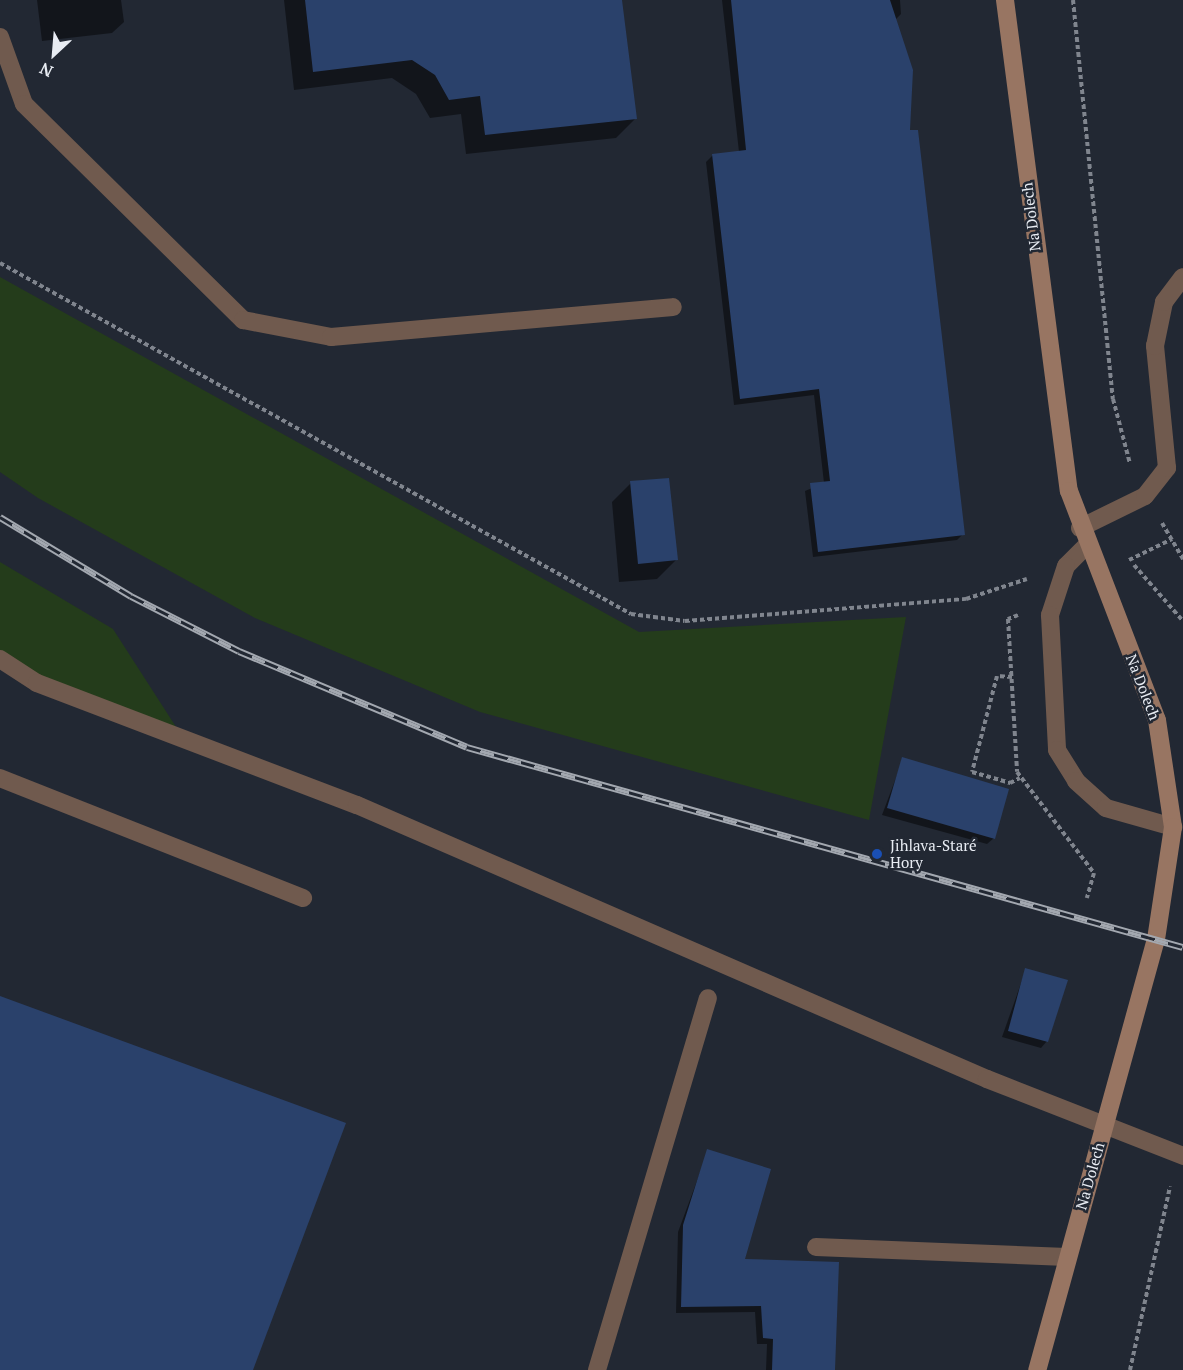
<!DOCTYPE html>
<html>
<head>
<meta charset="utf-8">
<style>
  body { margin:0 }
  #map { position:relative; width:1183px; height:1370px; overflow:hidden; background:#222833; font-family:"PT Serif",serif }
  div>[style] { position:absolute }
  .green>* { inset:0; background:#243c1b }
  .shadow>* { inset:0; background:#0007 }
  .building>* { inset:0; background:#2a416b }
  .path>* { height:4px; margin-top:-2px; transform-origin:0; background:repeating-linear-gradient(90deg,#80858e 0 4.5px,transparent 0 7.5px) }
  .lane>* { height:18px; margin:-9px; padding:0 9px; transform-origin:9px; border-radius:9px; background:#705a4e }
  .secondary>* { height:18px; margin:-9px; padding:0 9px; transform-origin:9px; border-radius:9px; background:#987562 }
  .rail>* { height:7px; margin-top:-3.5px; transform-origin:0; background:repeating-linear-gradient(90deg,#222833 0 14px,#a3a8b0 0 28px); box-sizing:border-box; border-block:2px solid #a3a8b0 }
  .dots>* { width:16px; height:16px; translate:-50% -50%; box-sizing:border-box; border:3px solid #222833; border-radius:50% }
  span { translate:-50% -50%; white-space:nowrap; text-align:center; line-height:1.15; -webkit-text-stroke:5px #222833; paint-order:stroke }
  .street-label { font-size:15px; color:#e8ecf3 }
  .poi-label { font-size:15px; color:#e8ecf3 }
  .left { translate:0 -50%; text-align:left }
  .north { position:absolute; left:24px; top:24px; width:60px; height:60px; -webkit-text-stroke:4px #222833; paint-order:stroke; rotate:206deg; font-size:16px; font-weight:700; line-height:24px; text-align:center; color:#e8ecf3 }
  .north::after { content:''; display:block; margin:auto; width:21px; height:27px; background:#e8ecf3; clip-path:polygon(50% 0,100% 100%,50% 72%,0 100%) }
</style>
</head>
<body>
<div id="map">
  <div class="green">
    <i style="clip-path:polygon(0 277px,639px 632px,906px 617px,869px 820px,480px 712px,255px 618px,38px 498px,0 472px)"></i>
    <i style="clip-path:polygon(0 562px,113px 629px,187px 744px,42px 688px,0 651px)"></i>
  </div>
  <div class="shadow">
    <i style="clip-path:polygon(37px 0,121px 0,124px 22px,112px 33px,42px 41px)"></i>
    <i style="clip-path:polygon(284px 0,620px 0,635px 119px,616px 138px,466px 154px,461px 114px,430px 118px,416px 94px,392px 78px,294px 90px)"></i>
    <i style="clip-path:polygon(722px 0,900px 0,901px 14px,895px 20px,963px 534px,957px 540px,813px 557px,805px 491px,824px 483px,814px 395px,734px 405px,706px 162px,712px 156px,739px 152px)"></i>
    <i style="clip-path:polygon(631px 483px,676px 560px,657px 579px,619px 582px,612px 502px)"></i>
    <i style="clip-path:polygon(903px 759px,994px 838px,987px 844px,882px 815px)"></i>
    <i style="clip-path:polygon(1026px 969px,1047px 1041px,1041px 1048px,1002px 1037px)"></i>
    <i style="clip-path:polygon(708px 1151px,743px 1261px,834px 1370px,766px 1370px,767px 1344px,757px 1344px,755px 1312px,676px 1313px,678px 1232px)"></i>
  </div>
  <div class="building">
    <i style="clip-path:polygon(305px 0,622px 0,637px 119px,485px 135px,480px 96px,449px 100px,435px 75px,412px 60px,313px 72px)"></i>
    <i style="clip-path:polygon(731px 0,890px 0,913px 70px,910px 130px,918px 130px,965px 535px,818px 552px,810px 483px,830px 481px,819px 389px,740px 399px,712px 154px,746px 150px)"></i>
    <i style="clip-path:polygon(669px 478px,678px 560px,638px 564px,630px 481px)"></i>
    <i style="clip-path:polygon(902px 757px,1009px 789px,995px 839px,887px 808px)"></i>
    <i style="clip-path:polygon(1025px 968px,1068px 980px,1048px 1042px,1008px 1031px)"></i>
    <i style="clip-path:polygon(0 996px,346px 1123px,253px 1370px,0 1370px)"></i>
    <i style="clip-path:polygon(707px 1149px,771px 1169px,745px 1259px,839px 1262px,835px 1370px,772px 1370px,773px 1339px,763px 1338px,761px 1306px,681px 1307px,683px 1225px)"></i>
  </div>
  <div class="path">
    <i style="left:1073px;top:0;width:401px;rotate:84.3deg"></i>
    <i style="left:1113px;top:399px;width:67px;rotate:75.3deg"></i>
    <i style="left:0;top:263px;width:722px;rotate:29.09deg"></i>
    <i style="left:631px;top:614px;width:54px;rotate:7.4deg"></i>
    <i style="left:685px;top:621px;width:282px;rotate:-4.5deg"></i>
    <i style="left:966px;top:599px;width:64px;rotate:-18.2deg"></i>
    <i style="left:1162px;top:523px;width:42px;rotate:59.7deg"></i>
    <i style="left:1129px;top:560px;width:48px;rotate:-26deg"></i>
    <i style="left:1134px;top:565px;width:74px;rotate:48.8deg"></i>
    <i style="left:1018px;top:615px;width:11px;rotate:158deg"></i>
    <i style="left:1008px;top:619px;width:153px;rotate:86.6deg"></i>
    <i style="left:1017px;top:772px;width:127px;rotate:52.7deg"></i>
    <i style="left:1094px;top:873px;width:26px;rotate:106deg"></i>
    <i style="left:1012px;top:677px;width:15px;rotate:-176deg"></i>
    <i style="left:997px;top:676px;width:99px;rotate:104.6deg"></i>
    <i style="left:972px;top:772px;width:40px;rotate:16deg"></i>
    <i style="left:1010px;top:783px;width:11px;rotate:-27deg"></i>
    <i style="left:1130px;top:1370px;width:188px;rotate:-77.7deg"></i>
  </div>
  <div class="lane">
    <i style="left:0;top:37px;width:71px;rotate:70.3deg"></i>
    <i style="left:24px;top:104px;width:308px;rotate:44.6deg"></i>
    <i style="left:243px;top:320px;width:90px;rotate:10.9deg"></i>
    <i style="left:331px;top:337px;width:343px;rotate:-5deg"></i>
    <i style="left:1080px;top:528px;width:72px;rotate:-26.2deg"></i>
    <i style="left:1145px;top:496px;width:36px;rotate:-52deg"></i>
    <i style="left:1167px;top:468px;width:123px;rotate:-95.6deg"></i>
    <i style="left:1155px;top:346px;width:45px;rotate:-78.4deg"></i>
    <i style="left:1164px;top:302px;width:31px;rotate:-53deg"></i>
    <i style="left:1086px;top:546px;width:28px;rotate:135deg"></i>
    <i style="left:1066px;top:566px;width:52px;rotate:108.1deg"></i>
    <i style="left:1050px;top:615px;width:135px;rotate:87deg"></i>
    <i style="left:1057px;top:750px;width:36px;rotate:58deg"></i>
    <i style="left:1076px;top:781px;width:40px;rotate:42deg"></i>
    <i style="left:1106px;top:808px;width:70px;rotate:15.8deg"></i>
    <i style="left:0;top:659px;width:44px;rotate:33deg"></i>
    <i style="left:37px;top:683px;width:342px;rotate:20.9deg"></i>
    <i style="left:357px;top:805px;width:687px;rotate:23.51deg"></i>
    <i style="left:987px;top:1079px;width:211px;rotate:21.4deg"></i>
    <i style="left:0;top:778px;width:326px;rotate:21.6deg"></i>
    <i style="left:816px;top:1247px;width:251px;rotate:2.3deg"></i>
    <i style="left:597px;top:1370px;width:388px;rotate:-73.4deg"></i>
  </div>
  <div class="secondary">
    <i style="left:1005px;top:0;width:495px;rotate:82.6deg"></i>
    <i style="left:1069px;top:491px;width:245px;rotate:69deg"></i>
    <i style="left:1157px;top:720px;width:108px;rotate:81.5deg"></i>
    <i style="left:1173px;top:827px;width:113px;rotate:98.6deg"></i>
    <i style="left:1156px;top:939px;width:447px;rotate:105.4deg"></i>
  </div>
  <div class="rail">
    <i style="left:0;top:517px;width:153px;rotate:31.1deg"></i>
    <i style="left:131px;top:596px;width:121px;rotate:27deg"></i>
    <i style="left:239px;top:651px;width:247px;rotate:22.8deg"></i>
    <i style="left:467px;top:747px;width:743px;rotate:15.61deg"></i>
  </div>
  <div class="dots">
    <i style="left:877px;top:854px;background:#1a4fb4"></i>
  </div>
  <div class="street-label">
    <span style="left:1031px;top:217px;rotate:-97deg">Na Dolech</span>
    <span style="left:1143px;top:687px;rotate:69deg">Na Dolech</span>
    <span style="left:1090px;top:1176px;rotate:-74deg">Na Dolech</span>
  </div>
  <div class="poi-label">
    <span class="left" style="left:890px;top:854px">Jihlava-Staré<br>Hory</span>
  </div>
  <div class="north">N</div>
</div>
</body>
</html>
